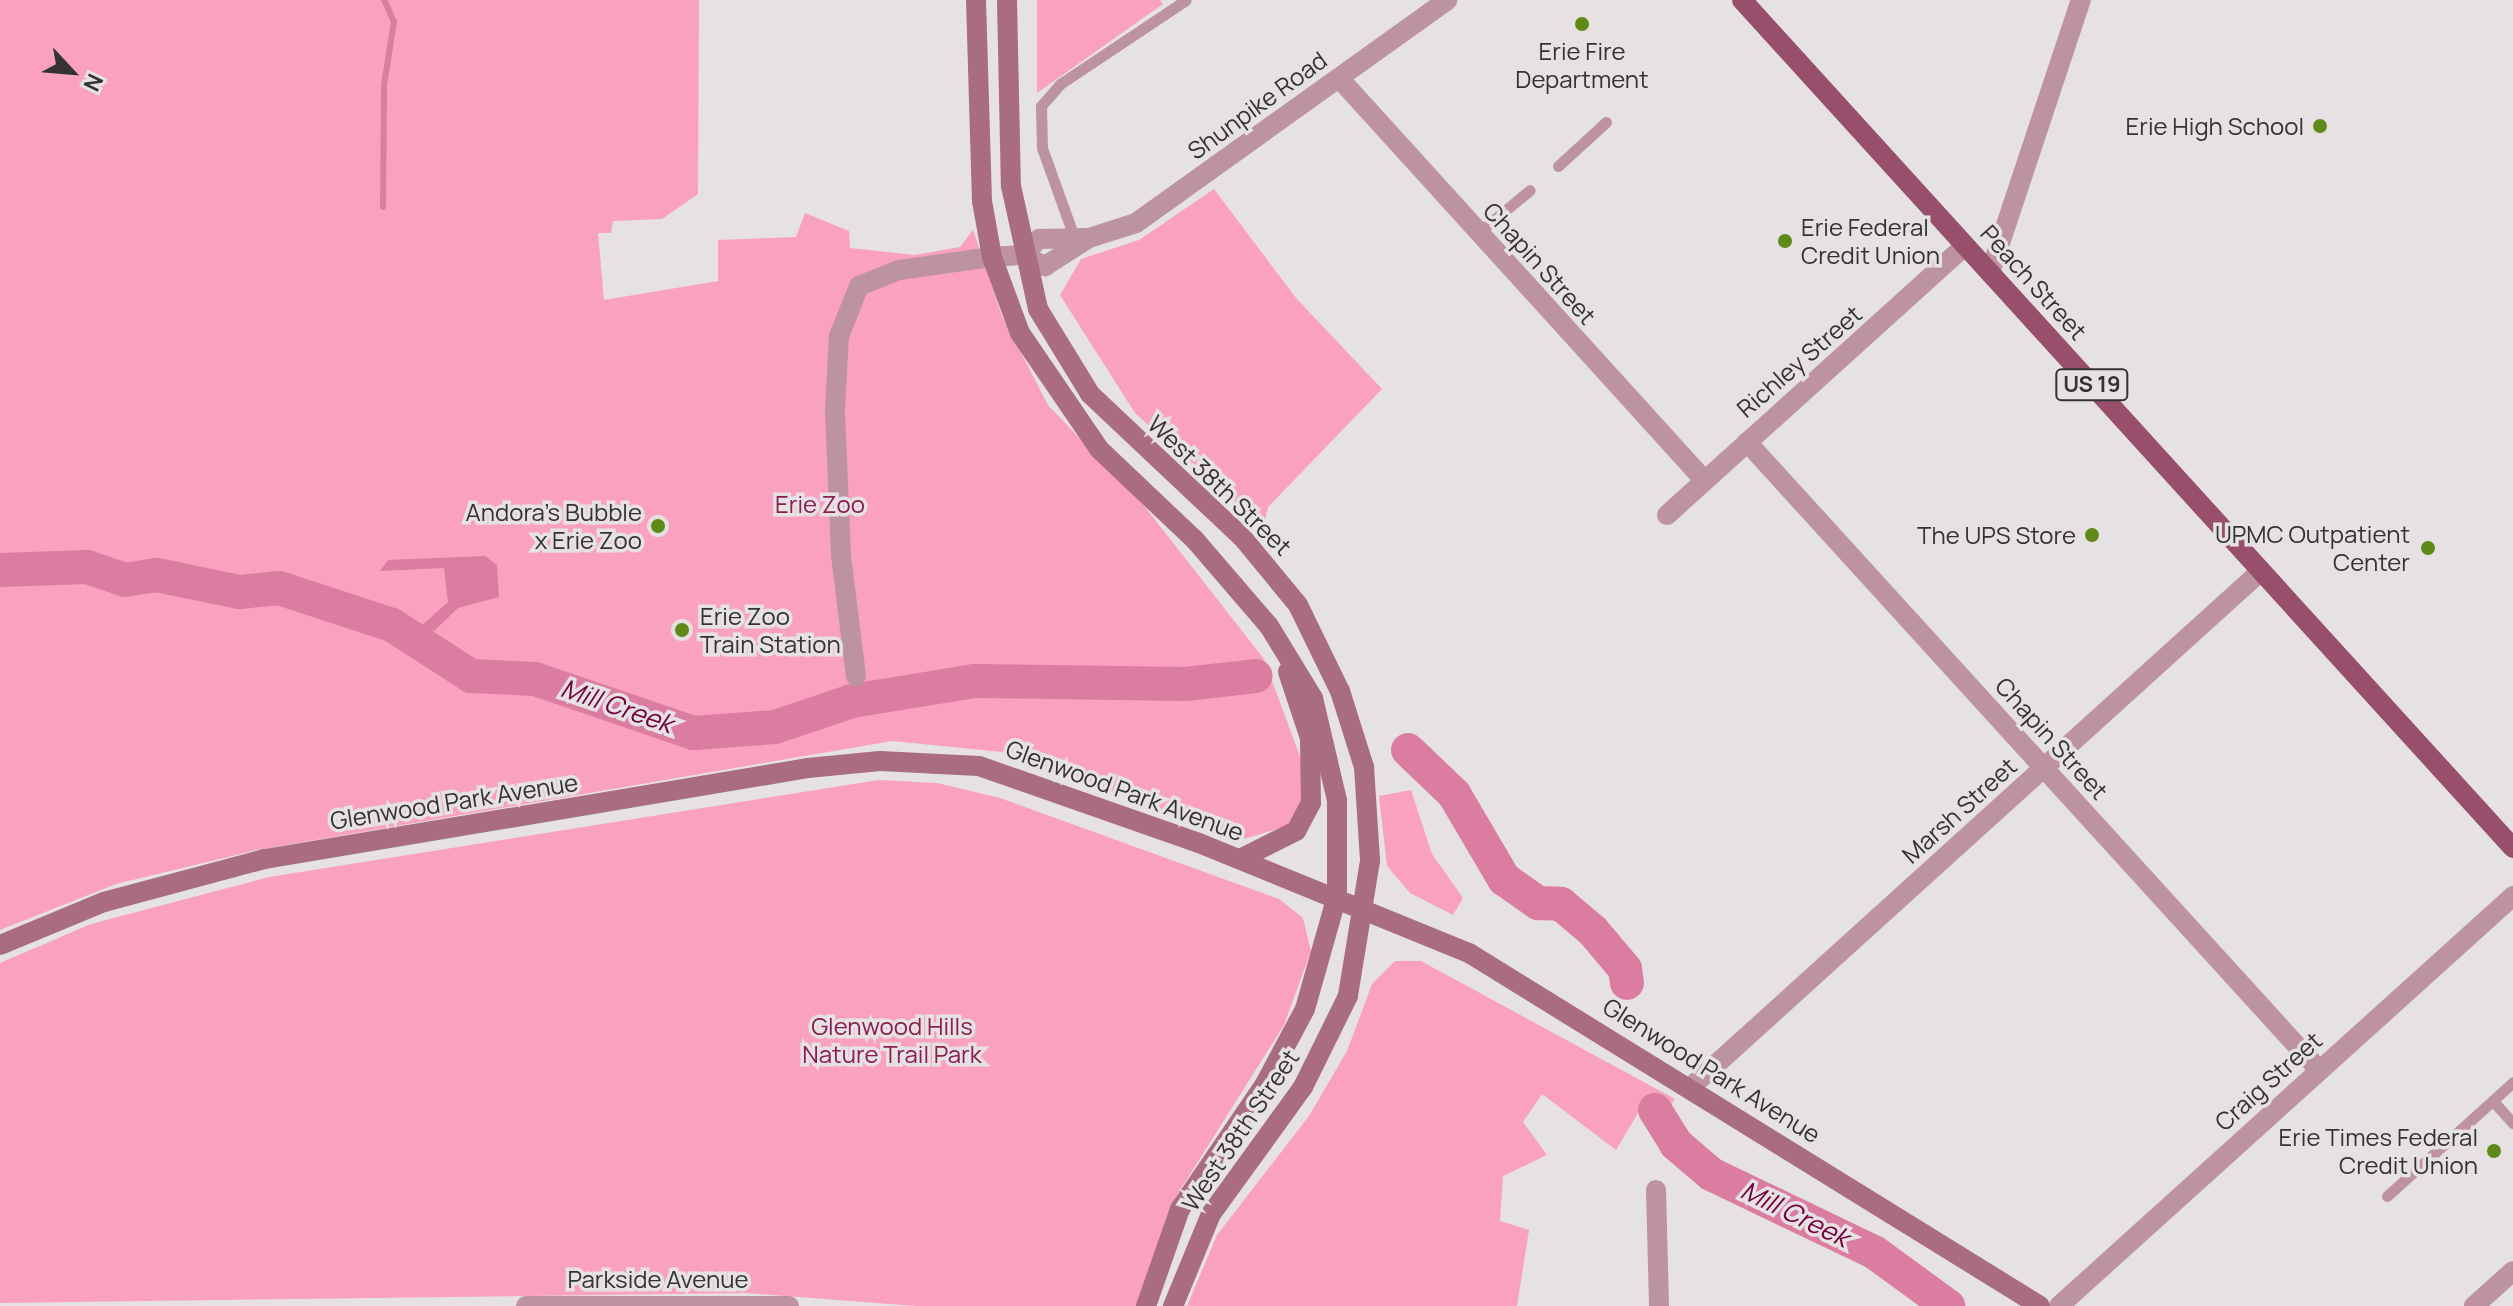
<!DOCTYPE html>
<html>
<head>
<meta charset="utf-8">
<style>
  body { margin:0 }
  #map { position:relative; width:2513px; height:1306px; overflow:hidden; background:#e6e1e2; font-family:Manrope,sans-serif }
  div>[style] { position:absolute }
  .green>* { inset:0; background:#faa1c0 }
  .water>* { inset:0; background:#da7da0 }
  .stream>* { height:6px; margin:-3px; padding:0 3px; transform-origin:3px; border-radius:3px; background:#da7da0 }
  .river>* { height:34px; margin:-17px; padding:0 17px; transform-origin:17px; border-radius:17px; background:#da7da0 }
  .service>* { height:11px; margin:-5.5px; padding:0 5.5px; transform-origin:5.5px; border-radius:5.5px; background:#be93a1 }
  .minor>* { height:20px; margin:-10px; padding:0 10px; transform-origin:10px; border-radius:10px; background:#be93a1 }
  .secondary>* { height:20px; margin:-10px; padding:0 10px; transform-origin:10px; border-radius:10px; background:#a96c81 }
  .primary>* { height:20px; margin:-10px; padding:0 10px; transform-origin:10px; border-radius:10px; background:#984f6b }
  .dots>* { width:22px; height:22px; translate:-50% -50%; box-sizing:border-box; border:4px solid #e6e1e2; border-radius:50% }
  span { translate:-50% -50%; white-space:nowrap; text-align:center; line-height:1.15; -webkit-text-stroke:7px #e6e1e2; paint-order:stroke }
  .shield-label span { padding:2px 6px; background:#e6e1e2; border:2px solid; border-radius:6px; -webkit-text-stroke-width:0 }
  .shield-label { font-size:22px; color:#343233; font-weight:700 }
  .poi-label { font-size:24px; color:#343233 }
  .right { translate:-100% -50%; text-align:right }
  .left { translate:0 -50%; text-align:left }
  .street-label { font-size:24px; color:#343233 }
  .park-label { font-size:24px; color:#8a1c50 }
  .water-label { font-size:26px; color:#75003f; font-style:italic }
  .north { position:absolute; left:32px; top:32px; width:80px; height:80px; -webkit-text-stroke:6px #e6e1e2; paint-order:stroke; rotate:116deg; font-size:22px; font-weight:700; line-height:32px; text-align:center; color:#343233 }
  .north::after { content:''; display:block; margin:auto; width:28px; height:36px; background:#343233; clip-path:polygon(50% 0,100% 100%,50% 72%,0 100%) }
</style>
</head>
<body>
<div id="map">
  <div class="green">
    <i style="clip-path:polygon(0 0,699px 0,698px 194px,662px 219px,613px 221px,611px 233px,598px 233px,604px 300px,718px 281px,718px 240px,796px 237px,805px 213px,849px 231px,850px 248px,915px 255px,960px 247px,973px 230px,1002px 316px,1048px 405px,1145px 507px,1264px 659px,1302px 762px,1306px 793px,1287px 826px,1244px 839px,1002px 752px,892px 741px,257px 850px,116px 884px,0 930px)"></i>
    <i style="clip-path:polygon(1037px 0,1160px 0,1163px 4px,1037px 93px)"></i>
    <i style="clip-path:polygon(1214px 189px,1296px 298px,1382px 389px,1268px 507px,1263px 529px,1135px 413px,1060px 295px,1081px 259px,1139px 240px)"></i>
    <i style="clip-path:polygon(879px 780px,937px 783px,1000px 798px,1279px 899px,1303px 918px,1311px 951px,1284px 1025px,1177px 1195px,1138px 1306px,916px 1306px,746px 1293px,0 1303px,0 963px,91px 924px,269px 877px)"></i>
    <i style="clip-path:polygon(1411px 790px,1432px 854px,1463px 898px,1453px 915px,1410px 893px,1387px 866px,1379px 796px)"></i>
    <i style="clip-path:polygon(1395px 961px,1421px 961px,1675px 1099px,1668px 1108px,1638px 1113px,1616px 1150px,1542px 1094px,1523px 1122px,1547px 1155px,1503px 1176px,1500px 1221px,1529px 1230px,1517px 1306px,1187px 1306px,1217px 1235px,1309px 1116px,1347px 1051px,1372px 984px)"></i>
  </div>
  <div class="water">
    <i style="clip-path:polygon(485px 556px,497px 565px,499px 597px,458px 608px,434px 631px,421px 626px,448px 602px,444px 568px,380px 571px,388px 560px)"></i>
  </div>
  <div class="stream">
    <i style="left:383px;top:207px;width:122px;rotate:-89.5deg"></i>
    <i style="left:384px;top:85px;width:64px;rotate:-81deg"></i>
    <i style="left:394px;top:22px;width:24px;rotate:-114deg"></i>
  </div>
  <div class="river">
    <i style="left:0;top:570px;width:87px;rotate:-2deg"></i>
    <i style="left:87px;top:567px;width:40px;rotate:18.9deg"></i>
    <i style="left:125px;top:580px;width:32px;rotate:-9deg"></i>
    <i style="left:157px;top:575px;width:84px;rotate:11.7deg"></i>
    <i style="left:239px;top:592px;width:40px;rotate:-5.7deg"></i>
    <i style="left:279px;top:588px;width:119px;rotate:18.1deg"></i>
    <i style="left:392px;top:625px;width:94px;rotate:32.8deg"></i>
    <i style="left:471px;top:676px;width:64px;rotate:2.7deg"></i>
    <i style="left:535px;top:679px;width:168px;rotate:18.8deg"></i>
    <i style="left:694px;top:733px;width:81px;rotate:-4.2deg"></i>
    <i style="left:775px;top:727px;width:81px;rotate:-18.7deg"></i>
    <i style="left:852px;top:701px;width:124px;rotate:-9.3deg"></i>
    <i style="left:974px;top:681px;width:211px;rotate:0.8deg"></i>
    <i style="left:1185px;top:684px;width:71px;rotate:-6.4deg"></i>
    <i style="left:1408px;top:750px;width:64px;rotate:43.7deg"></i>
    <i style="left:1454px;top:794px;width:99px;rotate:59.5deg"></i>
    <i style="left:1504px;top:879px;width:42px;rotate:35.2deg"></i>
    <i style="left:1538px;top:903px;width:23px;rotate:2deg"></i>
    <i style="left:1561px;top:904px;width:42px;rotate:40.2deg"></i>
    <i style="left:1593px;top:931px;width:50px;rotate:49.9deg"></i>
    <i style="left:1625px;top:969px;width:14px;rotate:82deg"></i>
    <i style="left:1655px;top:1110px;width:40px;rotate:58deg"></i>
    <i style="left:1676px;top:1144px;width:46px;rotate:40.6deg"></i>
    <i style="left:1711px;top:1174px;width:181px;rotate:25.6deg"></i>
    <i style="left:1874px;top:1252px;width:92px;rotate:36.1deg"></i>
  </div>
  <div class="service">
    <i style="left:1558px;top:166px;width:65px;rotate:-42.5deg"></i>
    <i style="left:1478px;top:233px;width:67px;rotate:-39.6deg"></i>
    <i style="left:1073px;top:234px;width:91px;rotate:-109.8deg"></i>
    <i style="left:1042px;top:148px;width:42px;rotate:-91.4deg"></i>
    <i style="left:1041px;top:106px;width:29px;rotate:-49deg"></i>
    <i style="left:1060px;top:84px;width:151px;rotate:-33.7deg"></i>
    <i style="left:2493px;top:1101px;width:30px;rotate:48deg"></i>
    <i style="left:2387px;top:1196px;width:170px;rotate:-42.1deg"></i>
  </div>
  <div class="minor">
    <i style="left:1339px;top:78px;width:543px;rotate:47.76deg"></i>
    <i style="left:1023px;top:255px;width:23px;rotate:-45deg"></i>
    <i style="left:1039px;top:239px;width:50px;rotate:-1.1deg"></i>
    <i style="left:1990px;top:273px;width:288px;rotate:-71.6deg"></i>
    <i style="left:1747px;top:442px;width:849px;rotate:47.67deg"></i>
    <i style="left:1667px;top:515px;width:401px;rotate:-42.1deg"></i>
    <i style="left:856px;top:676px;width:122px;rotate:-97.1deg"></i>
    <i style="left:841px;top:555px;width:146px;rotate:-92.4deg"></i>
    <i style="left:835px;top:409px;width:73px;rotate:-86.9deg"></i>
    <i style="left:839px;top:336px;width:54px;rotate:-68.2deg"></i>
    <i style="left:859px;top:286px;width:43px;rotate:-21.8deg"></i>
    <i style="left:899px;top:270px;width:94px;rotate:-8deg"></i>
    <i style="left:992px;top:257px;width:31px;rotate:-4deg"></i>
    <i style="left:1023px;top:255px;width:25px;rotate:27deg"></i>
    <i style="left:1045px;top:266px;width:52px;rotate:-32.5deg"></i>
    <i style="left:1089px;top:238px;width:49px;rotate:-17.7deg"></i>
    <i style="left:1136px;top:223px;width:383px;rotate:-35.6deg"></i>
    <i style="left:1691px;top:1087px;width:769px;rotate:-42.15deg"></i>
    <i style="left:1656px;top:1190px;width:116px;rotate:88.5deg"></i>
    <i style="left:526px;top:1306px;width:263px"></i>
    <i style="left:2059px;top:1306px;width:612px;rotate:-42.08deg"></i>
    <i style="left:2474px;top:1306px;width:52px;rotate:-41.9deg"></i>
  </div>
  <div class="secondary">
    <i style="left:976px;top:0;width:201px;rotate:88.3deg"></i>
    <i style="left:982px;top:201px;width:57px;rotate:79.9deg"></i>
    <i style="left:992px;top:257px;width:81px;rotate:69.8deg"></i>
    <i style="left:1020px;top:333px;width:140px;rotate:55.7deg"></i>
    <i style="left:1099px;top:449px;width:132px;rotate:43.5deg"></i>
    <i style="left:1195px;top:540px;width:113px;rotate:49.3deg"></i>
    <i style="left:1269px;top:626px;width:84px;rotate:58.6deg"></i>
    <i style="left:1313px;top:698px;width:105px;rotate:76.8deg"></i>
    <i style="left:1337px;top:800px;width:96px;rotate:90deg"></i>
    <i style="left:1337px;top:896px;width:117px;rotate:105.8deg"></i>
    <i style="left:1305px;top:1009px;width:85px;rotate:118.1deg"></i>
    <i style="left:1265px;top:1084px;width:151px;rotate:124.2deg"></i>
    <i style="left:1180px;top:1209px;width:103px;rotate:109.3deg"></i>
    <i style="left:1007px;top:0;width:186px;rotate:88.8deg"></i>
    <i style="left:1011px;top:186px;width:126px;rotate:77.6deg"></i>
    <i style="left:1038px;top:309px;width:100px;rotate:58.5deg"></i>
    <i style="left:1090px;top:394px;width:209px;rotate:43.3deg"></i>
    <i style="left:1242px;top:537px;width:88px;rotate:50.5deg"></i>
    <i style="left:1298px;top:605px;width:96px;rotate:64deg"></i>
    <i style="left:1340px;top:691px;width:80px;rotate:72.5deg"></i>
    <i style="left:1364px;top:767px;width:94px;rotate:86.3deg"></i>
    <i style="left:1370px;top:861px;width:137px;rotate:99.3deg"></i>
    <i style="left:1348px;top:996px;width:102px;rotate:116.3deg"></i>
    <i style="left:1303px;top:1087px;width:157px;rotate:125.9deg"></i>
    <i style="left:1211px;top:1214px;width:100px;rotate:112.4deg"></i>
    <i style="left:1240px;top:859px;width:63px;rotate:-26.6deg"></i>
    <i style="left:1296px;top:831px;width:32px;rotate:-62deg"></i>
    <i style="left:1311px;top:803px;width:65px;rotate:-90.9deg"></i>
    <i style="left:1310px;top:738px;width:70px;rotate:-108.4deg"></i>
    <i style="left:0;top:945px;width:113px;rotate:-22.5deg"></i>
    <i style="left:104px;top:902px;width:167px;rotate:-15deg"></i>
    <i style="left:265px;top:859px;width:551px;rotate:-9.51deg"></i>
    <i style="left:808px;top:768px;width:72px;rotate:-5.6deg"></i>
    <i style="left:880px;top:761px;width:99px;rotate:2.9deg"></i>
    <i style="left:979px;top:766px;width:233px;rotate:19.3deg"></i>
    <i style="left:1199px;top:843px;width:292px;rotate:22.2deg"></i>
    <i style="left:1469px;top:953px;width:671px;rotate:31.72deg"></i>
  </div>
  <div class="primary">
    <i style="left:1742px;top:0;width:1146px;rotate:47.72deg"></i>
  </div>
  <div class="dots">
    <i style="left:1582px;top:24px;background:#5f8918"></i>
    <i style="left:2320px;top:126px;background:#5f8918"></i>
    <i style="left:1785px;top:241px;background:#5f8918"></i>
    <i style="left:658px;top:526px;background:#5f8918"></i>
    <i style="left:2092px;top:535px;background:#5f8918"></i>
    <i style="left:2428px;top:548px;background:#5f8918"></i>
    <i style="left:682px;top:630px;background:#5f8918"></i>
    <i style="left:2494px;top:1151px;background:#5f8918"></i>
  </div>
  <div class="shield-label">
    <span style="left:2092px;top:385px">US 19</span>
  </div>
  <div class="poi-label">
    <span style="left:1582px;top:65px">Erie Fire<br>Department</span>
    <span class="right" style="left:2304px;top:126px">Erie High School</span>
    <span class="left" style="left:1801px;top:241px">Erie Federal<br>Credit Union</span>
    <span class="right" style="left:642px;top:526px">Andora's Bubble<br>x Erie Zoo</span>
    <span class="right" style="left:2410px;top:548px">UPMC Outpatient<br>Center</span>
    <span class="right" style="left:2076px;top:535px">The UPS Store</span>
    <span class="left" style="left:700px;top:630px">Erie Zoo<br>Train Station</span>
    <span class="right" style="left:2478px;top:1151px">Erie Times Federal<br>Credit Union</span>
  </div>
  <div class="street-label">
    <span style="left:1257px;top:105px;rotate:-36deg">Shunpike Road</span>
    <span style="left:1540px;top:263px;rotate:48deg">Chapin Street</span>
    <span style="left:2034px;top:282px;rotate:48deg">Peach Street</span>
    <span style="left:1799px;top:361px;rotate:-41deg">Richley Street</span>
    <span style="left:1220px;top:485px;rotate:44deg">West 38th Street</span>
    <span style="left:2052px;top:738px;rotate:48deg">Chapin Street</span>
    <span style="left:1125px;top:790px;rotate:20deg">Glenwood Park Avenue</span>
    <span style="left:454px;top:801px;rotate:-9deg">Glenwood Park Avenue</span>
    <span style="left:1959px;top:810px;rotate:-42deg">Marsh Street</span>
    <span style="left:1712px;top:1070px;rotate:32deg">Glenwood Park Avenue</span>
    <span style="left:2268px;top:1081px;rotate:-42deg">Craig Street</span>
    <span style="left:1240px;top:1130px;rotate:-56deg">West 38th Street</span>
    <span style="left:658px;top:1279px">Parkside Avenue</span>
  </div>
  <div class="park-label">
    <span style="left:820px;top:504px">Erie Zoo</span>
    <span style="left:892px;top:1040px">Glenwood Hills<br>Nature Trail Park</span>
  </div>
  <div class="water-label">
    <span style="left:617px;top:706px;rotate:19deg">Mill Creek</span>
    <span style="left:1795px;top:1214px;rotate:26deg">Mill Creek</span>
  </div>
  <div class="north">N</div>
</div>
</body>
</html>
